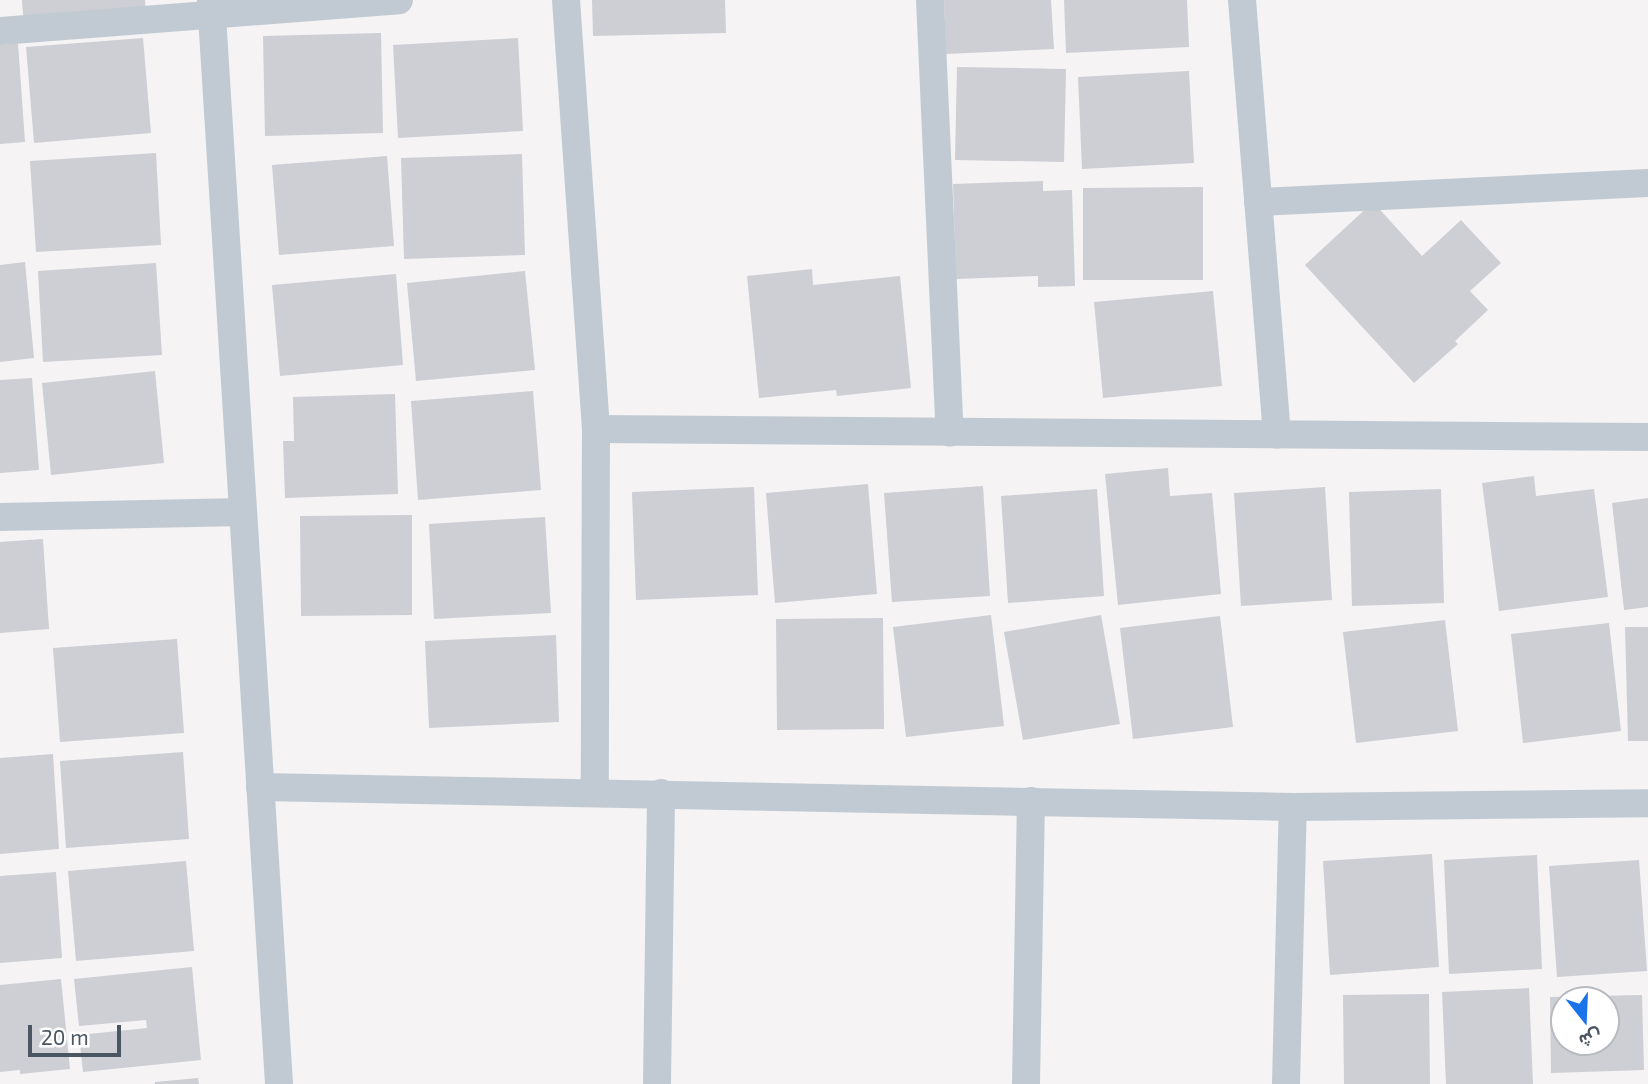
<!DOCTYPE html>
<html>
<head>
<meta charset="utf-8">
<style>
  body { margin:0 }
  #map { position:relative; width:1648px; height:1084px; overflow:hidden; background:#f5f3f3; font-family:"Exo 2",Vazirmatn,sans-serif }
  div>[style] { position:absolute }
  .building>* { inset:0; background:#cdcfd5 }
  .minor>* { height:28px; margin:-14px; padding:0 14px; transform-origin:14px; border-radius:14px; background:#c1cad2 }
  span { translate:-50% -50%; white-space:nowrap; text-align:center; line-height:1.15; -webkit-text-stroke:5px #fff; paint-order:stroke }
  .north { position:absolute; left:1550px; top:986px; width:70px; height:70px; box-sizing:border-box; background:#fff; border:2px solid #b7bbc0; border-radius:50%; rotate:162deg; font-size:19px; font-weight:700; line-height:28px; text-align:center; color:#4a5661 }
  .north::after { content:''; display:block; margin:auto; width:24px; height:32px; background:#1a73e8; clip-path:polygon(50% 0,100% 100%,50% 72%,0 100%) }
  .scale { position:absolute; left:28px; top:1025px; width:93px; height:32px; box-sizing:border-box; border:4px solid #4a5661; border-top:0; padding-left:9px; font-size:21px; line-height:24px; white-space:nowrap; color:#4a5661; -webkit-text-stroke:5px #fff; paint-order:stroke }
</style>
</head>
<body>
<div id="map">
  <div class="building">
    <i style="clip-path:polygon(22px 0,145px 0,146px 17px,24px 27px)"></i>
    <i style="clip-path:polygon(592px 0,725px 0,726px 33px,593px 36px)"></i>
    <i style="clip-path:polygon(944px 0,1051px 0,1054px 49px,946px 54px)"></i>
    <i style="clip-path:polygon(1064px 0,1187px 0,1189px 47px,1066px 53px)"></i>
    <i style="clip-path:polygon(381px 33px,383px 133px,265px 136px,263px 36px)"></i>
    <i style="clip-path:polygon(143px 38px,151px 133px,34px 143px,26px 47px)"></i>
    <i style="clip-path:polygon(518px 38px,523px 131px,398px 138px,393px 45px)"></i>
    <i style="clip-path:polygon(18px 43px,25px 142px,0 144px,0 45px)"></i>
    <i style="clip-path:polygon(957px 67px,1066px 69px,1064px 162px,955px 160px)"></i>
    <i style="clip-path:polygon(1189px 71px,1194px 163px,1082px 169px,1078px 77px)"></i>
    <i style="clip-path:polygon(156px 153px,161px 245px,36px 252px,30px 161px)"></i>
    <i style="clip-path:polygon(522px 154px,525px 255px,404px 259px,401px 158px)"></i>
    <i style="clip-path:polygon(387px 156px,394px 246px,279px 255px,272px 165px)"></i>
    <i style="clip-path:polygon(1043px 181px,1043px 191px,1072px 190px,1075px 286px,1038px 287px,1038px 276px,956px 279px,953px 184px)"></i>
    <i style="clip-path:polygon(1203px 187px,1203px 280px,1083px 280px,1083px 188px)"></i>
    <i style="clip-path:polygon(1373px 202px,1422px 256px,1461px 220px,1501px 263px,1470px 291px,1488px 310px,1455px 341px,1458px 344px,1414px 383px,1305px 265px)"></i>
    <i style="clip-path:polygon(25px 262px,34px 358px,0 362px,0 265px)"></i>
    <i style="clip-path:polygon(156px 263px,162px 355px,43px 362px,38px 271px)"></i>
    <i style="clip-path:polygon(812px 269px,813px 285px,900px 276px,911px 388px,837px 396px,836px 390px,759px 398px,747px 276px)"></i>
    <i style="clip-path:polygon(525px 271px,535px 370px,416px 381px,407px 283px)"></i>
    <i style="clip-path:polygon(396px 274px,403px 365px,280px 376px,272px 285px)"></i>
    <i style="clip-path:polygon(1213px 291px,1222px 386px,1103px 398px,1094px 302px)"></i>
    <i style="clip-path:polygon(155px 371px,164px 463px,51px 475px,42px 383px)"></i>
    <i style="clip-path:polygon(32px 378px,39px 470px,0 473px,0 380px)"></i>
    <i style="clip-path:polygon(533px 391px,541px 490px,418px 500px,411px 401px)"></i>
    <i style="clip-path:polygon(395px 394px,398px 494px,285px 498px,283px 441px,294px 441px,293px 397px)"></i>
    <i style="clip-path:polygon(1168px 468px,1170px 496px,1212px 493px,1221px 594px,1118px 605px,1105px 474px)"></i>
    <i style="clip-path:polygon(1534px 476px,1536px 496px,1594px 489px,1608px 597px,1499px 611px,1482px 483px)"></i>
    <i style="clip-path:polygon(868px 484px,877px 594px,775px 603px,766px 493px)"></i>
    <i style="clip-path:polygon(983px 486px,990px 596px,892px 602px,884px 493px)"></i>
    <i style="clip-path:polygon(754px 487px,758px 595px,636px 600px,632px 492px)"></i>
    <i style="clip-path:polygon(1325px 487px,1332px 600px,1241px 606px,1234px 493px)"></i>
    <i style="clip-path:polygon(1097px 489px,1104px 596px,1008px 603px,1001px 496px)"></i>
    <i style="clip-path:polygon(1441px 489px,1444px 603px,1352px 606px,1349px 492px)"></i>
    <i style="clip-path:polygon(1648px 498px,1648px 607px,1624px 610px,1612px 503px)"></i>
    <i style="clip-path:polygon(412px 515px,412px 615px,301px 616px,300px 516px)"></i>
    <i style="clip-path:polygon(545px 517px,551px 613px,434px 619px,429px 524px)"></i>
    <i style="clip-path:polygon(43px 539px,49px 629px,0 633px,0 542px)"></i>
    <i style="clip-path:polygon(991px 615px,1004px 726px,906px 737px,893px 627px)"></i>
    <i style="clip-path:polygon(1101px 615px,1120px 724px,1023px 740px,1004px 632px)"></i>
    <i style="clip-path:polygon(1220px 616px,1233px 727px,1133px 739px,1120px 628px)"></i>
    <i style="clip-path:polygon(883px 618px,884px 729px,777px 730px,776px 619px)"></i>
    <i style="clip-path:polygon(1445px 620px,1458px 731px,1356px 743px,1343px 632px)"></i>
    <i style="clip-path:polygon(1609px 623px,1621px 731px,1523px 743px,1511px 634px)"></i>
    <i style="clip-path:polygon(1625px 627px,1648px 627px,1648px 741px,1628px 741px)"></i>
    <i style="clip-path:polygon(556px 635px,559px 722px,429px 728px,425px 641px)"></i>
    <i style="clip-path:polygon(177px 639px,184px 733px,60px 742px,53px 648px)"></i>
    <i style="clip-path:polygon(183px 752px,189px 839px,66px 848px,60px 761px)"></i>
    <i style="clip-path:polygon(53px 754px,59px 849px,0 854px,0 758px)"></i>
    <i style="clip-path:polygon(1432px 854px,1439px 967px,1330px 975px,1323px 861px)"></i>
    <i style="clip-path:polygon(1537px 855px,1542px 969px,1449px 974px,1444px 860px)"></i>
    <i style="clip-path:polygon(1639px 860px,1647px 971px,1557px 977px,1549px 866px)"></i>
    <i style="clip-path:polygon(186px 861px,194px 951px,76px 961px,68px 871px)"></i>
    <i style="clip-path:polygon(56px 872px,62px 958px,0 963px,0 876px)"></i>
    <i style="clip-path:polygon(192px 967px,201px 1060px,83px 1072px,79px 1035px,147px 1028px,146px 1020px,79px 1026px,74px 979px)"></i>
    <i style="clip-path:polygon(61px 979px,70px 1069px,20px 1074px,20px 1070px,0 1072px,0 985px)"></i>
    <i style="clip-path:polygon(1529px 988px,1533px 1084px,1446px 1084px,1442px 992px)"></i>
    <i style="clip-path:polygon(1429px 994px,1430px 1084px,1344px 1084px,1343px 995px)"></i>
    <i style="clip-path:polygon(evenodd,1642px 995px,1644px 1070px,1551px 1073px,1550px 997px,1642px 995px,1564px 1000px,1606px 1000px,1606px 1042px,1564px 1042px,1564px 1000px)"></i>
    <i style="clip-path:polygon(198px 1078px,199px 1084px,155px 1084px,155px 1082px)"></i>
  </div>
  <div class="minor">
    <i style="left:211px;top:0;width:1086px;rotate:86.41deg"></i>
    <i style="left:566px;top:0;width:430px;rotate:86deg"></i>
    <i style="left:596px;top:429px;width:363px;rotate:90.2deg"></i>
    <i style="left:930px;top:0;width:433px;rotate:87.4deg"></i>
    <i style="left:1242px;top:0;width:436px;rotate:85.4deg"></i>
    <i style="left:0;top:31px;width:400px;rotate:-4.4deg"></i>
    <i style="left:1258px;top:202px;width:390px;rotate:-2.8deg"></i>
    <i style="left:596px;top:429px;width:1052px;rotate:0.44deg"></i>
    <i style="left:0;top:517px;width:243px;rotate:-1.2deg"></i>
    <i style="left:260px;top:787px;width:1033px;rotate:1.11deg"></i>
    <i style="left:1293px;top:807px;width:355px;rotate:-0.6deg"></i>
    <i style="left:657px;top:1084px;width:291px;rotate:-89.2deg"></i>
    <i style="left:1026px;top:1084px;width:283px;rotate:-89deg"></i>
    <i style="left:1286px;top:1084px;width:277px;rotate:-88.6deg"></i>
  </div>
  <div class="north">ش</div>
  <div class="scale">20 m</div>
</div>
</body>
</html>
